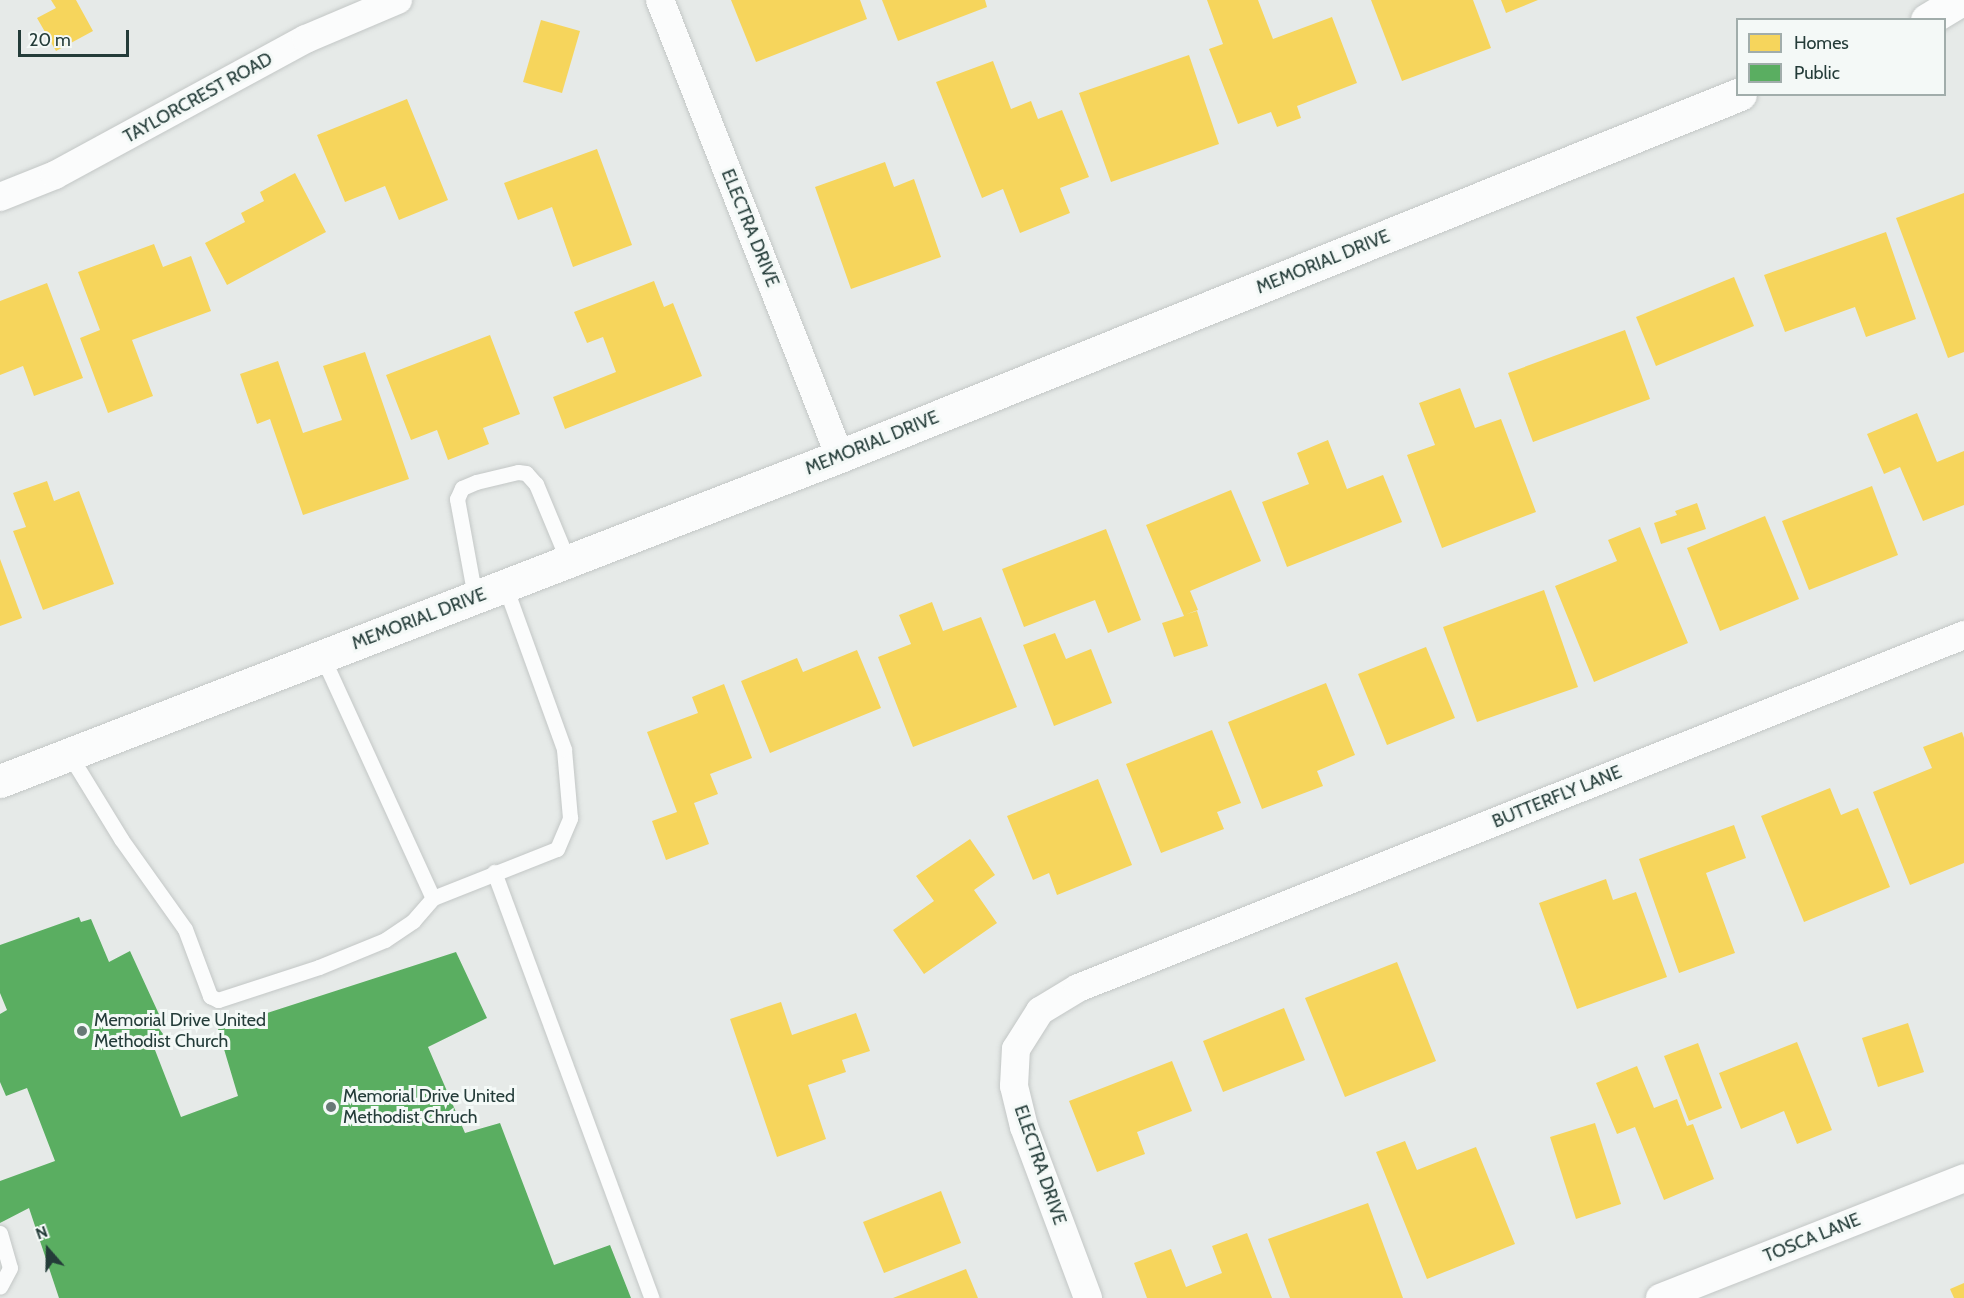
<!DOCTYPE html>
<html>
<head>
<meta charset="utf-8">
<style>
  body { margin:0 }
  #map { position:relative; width:1964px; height:1298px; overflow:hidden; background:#e6eae8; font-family:Cabin,sans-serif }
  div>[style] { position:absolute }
  .homes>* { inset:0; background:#f6d55c }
  .public>* { inset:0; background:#5aae61 }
  .roads { filter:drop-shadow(0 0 2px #c3c7c6) drop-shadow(0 0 2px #c3c7c6) }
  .lane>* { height:15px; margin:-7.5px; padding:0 7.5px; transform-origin:7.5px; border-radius:7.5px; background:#fbfcfc }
  .street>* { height:28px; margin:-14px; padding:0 14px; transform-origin:14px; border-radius:14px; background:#fbfcfc }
  .secondary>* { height:33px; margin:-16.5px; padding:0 16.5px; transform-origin:16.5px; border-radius:16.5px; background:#fbfcfc }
  .dots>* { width:16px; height:16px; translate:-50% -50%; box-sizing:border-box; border:3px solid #f4f9f7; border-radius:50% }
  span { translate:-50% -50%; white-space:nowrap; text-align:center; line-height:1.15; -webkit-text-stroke:6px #f4f9f7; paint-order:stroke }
  .street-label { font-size:18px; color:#243c39 }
  .poi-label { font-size:18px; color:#243c39 }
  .left { translate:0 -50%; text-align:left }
  .legend { position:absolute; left:1736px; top:18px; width:210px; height:78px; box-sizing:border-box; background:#f4f9f7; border:2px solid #a1adab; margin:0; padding:8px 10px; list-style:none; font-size:18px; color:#243c39 }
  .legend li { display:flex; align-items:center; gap:12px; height:30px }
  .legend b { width:30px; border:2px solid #a1adab }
  .north { position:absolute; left:18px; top:1220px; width:60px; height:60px; -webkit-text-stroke:4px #f4f9f7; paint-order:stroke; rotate:340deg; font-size:16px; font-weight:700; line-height:24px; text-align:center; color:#243c39 }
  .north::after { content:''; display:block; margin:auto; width:21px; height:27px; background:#243c39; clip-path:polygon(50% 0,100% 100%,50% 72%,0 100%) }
  .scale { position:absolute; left:18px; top:30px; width:111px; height:27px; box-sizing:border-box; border:3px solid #243c39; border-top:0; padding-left:8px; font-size:18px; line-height:21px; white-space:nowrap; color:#243c39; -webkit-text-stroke:4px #f4f9f7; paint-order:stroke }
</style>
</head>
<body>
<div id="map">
  <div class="homes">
    <i style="clip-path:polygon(51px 0,76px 0,93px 31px,56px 51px,37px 18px,56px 8px)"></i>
    <i style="clip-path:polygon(731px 0,860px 0,867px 19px,756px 62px)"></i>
    <i style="clip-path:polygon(882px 0,985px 0,987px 7px,898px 41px)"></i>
    <i style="clip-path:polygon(1207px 0,1258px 0,1273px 39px,1332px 17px,1357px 83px,1297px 106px,1301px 118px,1277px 127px,1271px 112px,1238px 124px,1209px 49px,1223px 44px)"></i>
    <i style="clip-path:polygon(1371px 0,1473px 0,1491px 48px,1402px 81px)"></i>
    <i style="clip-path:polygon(1501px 0,1538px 0,1506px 13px)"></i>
    <i style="clip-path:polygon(541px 20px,580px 31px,562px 93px,523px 82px)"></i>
    <i style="clip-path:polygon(1189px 55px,1219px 144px,1111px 182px,1079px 93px)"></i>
    <i style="clip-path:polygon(993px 61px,1011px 109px,1031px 101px,1038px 119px,1062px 110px,1089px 177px,1060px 188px,1070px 213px,1020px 233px,1003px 189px,982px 198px,936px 82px)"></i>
    <i style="clip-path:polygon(407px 99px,448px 200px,399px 220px,385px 186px,345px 202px,317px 135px)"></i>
    <i style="clip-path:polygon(597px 149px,632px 245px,573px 267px,552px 207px,518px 220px,504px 183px)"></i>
    <i style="clip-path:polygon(885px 162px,894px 187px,914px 179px,941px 257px,851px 289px,815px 187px)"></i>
    <i style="clip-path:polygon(295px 173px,326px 232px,227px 285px,205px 243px,245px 222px,241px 213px,264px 201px,260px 192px)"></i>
    <i style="clip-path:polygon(1964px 193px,1964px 352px,1948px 358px,1896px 218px)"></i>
    <i style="clip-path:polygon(1886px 232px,1916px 319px,1866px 337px,1855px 307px,1785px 332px,1764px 275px)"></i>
    <i style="clip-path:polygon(154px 244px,163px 267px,191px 256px,211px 311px,132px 340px,153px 396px,108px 413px,80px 338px,100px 330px,78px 272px)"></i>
    <i style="clip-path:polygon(1734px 277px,1754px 326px,1656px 366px,1636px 317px)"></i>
    <i style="clip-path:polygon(654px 281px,664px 307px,673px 303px,702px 376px,565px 429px,553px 397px,616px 372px,603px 337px,587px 343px,574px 312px)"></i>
    <i style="clip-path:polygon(47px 283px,83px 378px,34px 396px,23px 366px,0 375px,0 301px)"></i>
    <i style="clip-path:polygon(1625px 330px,1650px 399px,1533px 442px,1508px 373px)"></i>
    <i style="clip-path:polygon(490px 335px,520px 414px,483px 428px,489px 444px,448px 460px,437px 430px,411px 440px,386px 375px)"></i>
    <i style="clip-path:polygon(365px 352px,409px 479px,303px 515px,270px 419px,257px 424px,240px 374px,278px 361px,303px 433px,342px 420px,323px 366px)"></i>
    <i style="clip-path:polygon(1460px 388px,1475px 428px,1501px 419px,1536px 512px,1442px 548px,1407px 455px,1435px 445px,1419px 403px)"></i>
    <i style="clip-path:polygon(1917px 413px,1937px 462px,1964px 451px,1964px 505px,1923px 521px,1900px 467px,1884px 474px,1867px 434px)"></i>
    <i style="clip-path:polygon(1328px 440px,1347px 489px,1383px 475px,1402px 522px,1287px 567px,1262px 502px,1309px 484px,1297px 453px)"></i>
    <i style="clip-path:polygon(47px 481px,54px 501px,79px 491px,114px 584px,43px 610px,13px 531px,26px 527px,13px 493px)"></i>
    <i style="clip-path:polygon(1872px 486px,1898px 555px,1809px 590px,1782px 521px)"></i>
    <i style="clip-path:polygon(1231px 490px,1261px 561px,1190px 591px,1198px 610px,1187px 614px,1197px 611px,1208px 646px,1174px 657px,1162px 623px,1184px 616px,1146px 525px)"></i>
    <i style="clip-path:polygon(1697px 503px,1706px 529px,1661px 544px,1654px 523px,1677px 515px,1675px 511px)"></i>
    <i style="clip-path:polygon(1765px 516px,1799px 599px,1720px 631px,1687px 548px)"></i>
    <i style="clip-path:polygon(1640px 527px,1688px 643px,1594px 682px,1555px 586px,1617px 561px,1608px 540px)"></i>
    <i style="clip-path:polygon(1106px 529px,1141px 620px,1108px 633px,1095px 600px,1024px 627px,1002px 569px)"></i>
    <i style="clip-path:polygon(0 559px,22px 618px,0 626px)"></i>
    <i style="clip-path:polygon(1544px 590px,1578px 687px,1477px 722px,1443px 627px)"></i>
    <i style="clip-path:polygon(932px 602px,943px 631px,981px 617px,1017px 707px,913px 747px,878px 657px,911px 644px,899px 615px)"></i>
    <i style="clip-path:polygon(1055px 633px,1066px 659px,1091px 649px,1112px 703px,1054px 726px,1023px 645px)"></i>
    <i style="clip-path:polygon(1426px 647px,1455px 718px,1387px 745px,1358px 674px)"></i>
    <i style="clip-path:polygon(857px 650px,881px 708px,770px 753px,741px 681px,797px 658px,803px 672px)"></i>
    <i style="clip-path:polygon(1326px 683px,1355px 755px,1317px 771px,1323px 786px,1262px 809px,1228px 722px)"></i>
    <i style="clip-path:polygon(724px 684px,752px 758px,710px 774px,718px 794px,694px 803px,709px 844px,666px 860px,652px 821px,677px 812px,647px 732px,698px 713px,692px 697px)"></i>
    <i style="clip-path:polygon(1212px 730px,1241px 803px,1217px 812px,1224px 829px,1161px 853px,1126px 764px)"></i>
    <i style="clip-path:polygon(1962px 732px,1964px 738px,1964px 863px,1910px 885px,1873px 792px,1932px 768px,1923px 747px)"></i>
    <i style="clip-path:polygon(1098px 779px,1132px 865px,1057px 895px,1049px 873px,1033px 880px,1007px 816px)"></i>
    <i style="clip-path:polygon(1830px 788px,1841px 815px,1858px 808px,1890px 887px,1804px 922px,1761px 816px)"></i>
    <i style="clip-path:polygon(1734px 825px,1746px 858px,1706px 873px,1735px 953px,1679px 973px,1639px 859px)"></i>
    <i style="clip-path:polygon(970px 839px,995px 875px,974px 890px,997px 923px,924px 974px,893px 930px,934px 901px,916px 876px)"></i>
    <i style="clip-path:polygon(1606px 879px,1613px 900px,1636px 892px,1667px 977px,1577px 1009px,1539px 903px)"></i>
    <i style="clip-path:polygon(1397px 962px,1436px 1061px,1345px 1097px,1305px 998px)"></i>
    <i style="clip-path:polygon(781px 1002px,792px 1035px,856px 1013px,870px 1051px,842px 1060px,846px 1072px,808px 1085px,826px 1139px,777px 1157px,730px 1019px)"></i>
    <i style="clip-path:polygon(1284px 1008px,1305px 1060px,1223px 1092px,1203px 1041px)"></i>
    <i style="clip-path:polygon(1908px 1023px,1924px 1072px,1878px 1087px,1862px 1038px)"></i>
    <i style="clip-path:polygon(1797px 1042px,1832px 1130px,1797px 1144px,1784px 1111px,1741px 1129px,1719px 1073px)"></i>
    <i style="clip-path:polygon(1698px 1043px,1722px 1108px,1689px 1121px,1664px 1056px)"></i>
    <i style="clip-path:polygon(1172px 1061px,1192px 1111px,1137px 1132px,1145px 1154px,1097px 1172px,1069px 1101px)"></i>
    <i style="clip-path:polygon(1637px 1066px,1654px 1108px,1677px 1099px,1687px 1126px,1693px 1124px,1714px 1179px,1664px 1200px,1635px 1127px,1617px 1134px,1596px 1083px)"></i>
    <i style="clip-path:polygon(1595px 1123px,1621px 1204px,1576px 1219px,1550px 1137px)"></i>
    <i style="clip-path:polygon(1405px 1141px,1417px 1170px,1476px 1147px,1515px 1244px,1427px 1279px,1376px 1152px)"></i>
    <i style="clip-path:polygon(941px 1191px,961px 1243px,884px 1273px,863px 1222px)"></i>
    <i style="clip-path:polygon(1368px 1203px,1403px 1298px,1290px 1298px,1268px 1239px)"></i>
    <i style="clip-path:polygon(1247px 1233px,1272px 1298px,1147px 1298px,1134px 1263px,1171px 1249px,1186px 1287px,1222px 1273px,1212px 1246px)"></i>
    <i style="clip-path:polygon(966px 1269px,978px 1298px,893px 1298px)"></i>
    <i style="clip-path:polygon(1964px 1283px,1964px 1298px,1954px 1298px,1950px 1289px)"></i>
  </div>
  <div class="public">
    <i style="clip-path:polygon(79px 917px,81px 922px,91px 919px,109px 962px,130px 951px,163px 1023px,158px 1027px,163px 1034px,160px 1039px,163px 1047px,155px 1050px,181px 1117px,238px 1096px,218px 1029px,456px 952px,487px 1018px,428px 1047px,465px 1133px,500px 1123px,554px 1265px,610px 1245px,631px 1298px,59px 1298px,29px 1208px,0 1223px,0 1181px,55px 1161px,27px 1088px,6px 1096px,0 1082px,0 1014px,7px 1010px,0 993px,0 945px)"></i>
  </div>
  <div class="roads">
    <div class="lane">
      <i style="left:475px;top:597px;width:100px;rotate:-100.4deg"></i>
      <i style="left:457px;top:499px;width:12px;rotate:-66deg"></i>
      <i style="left:462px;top:488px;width:15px;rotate:-23deg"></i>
      <i style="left:476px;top:482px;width:43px;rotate:-13.4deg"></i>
      <i style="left:518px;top:472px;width:8px;rotate:7deg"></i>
      <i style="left:526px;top:473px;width:15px;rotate:48deg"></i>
      <i style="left:536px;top:484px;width:83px;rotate:67.4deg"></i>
      <i style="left:322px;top:656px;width:266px;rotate:65.4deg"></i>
      <i style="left:433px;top:898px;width:133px;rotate:-21.6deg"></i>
      <i style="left:557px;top:849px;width:34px;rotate:-67deg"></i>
      <i style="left:570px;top:818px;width:69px;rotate:-95deg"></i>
      <i style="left:564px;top:749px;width:173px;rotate:-109.9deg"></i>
      <i style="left:69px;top:754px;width:100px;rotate:58.5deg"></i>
      <i style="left:121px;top:839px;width:110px;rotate:54.6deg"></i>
      <i style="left:185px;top:929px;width:72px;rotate:69.5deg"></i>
      <i style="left:210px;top:996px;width:9px;rotate:27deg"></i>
      <i style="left:218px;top:1000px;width:106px;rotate:-18.1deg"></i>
      <i style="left:319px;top:967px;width:71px;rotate:-22.2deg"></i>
      <i style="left:385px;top:940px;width:34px;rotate:-34deg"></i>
      <i style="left:413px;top:921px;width:30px;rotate:-49deg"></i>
      <i style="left:494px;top:872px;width:454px;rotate:69.7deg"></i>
      <i style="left:0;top:1233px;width:36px;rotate:74deg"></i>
      <i style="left:10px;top:1268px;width:21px;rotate:118deg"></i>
    </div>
    <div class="street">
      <i style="left:660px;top:0;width:490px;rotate:68.5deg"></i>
      <i style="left:0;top:197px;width:59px;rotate:-21.8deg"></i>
      <i style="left:55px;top:175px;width:285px;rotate:-28.5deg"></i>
      <i style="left:306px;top:39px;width:100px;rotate:-23deg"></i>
      <i style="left:1088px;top:1298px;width:183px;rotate:-110.5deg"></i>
      <i style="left:1024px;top:1127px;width:42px;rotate:-103.7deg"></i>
      <i style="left:1014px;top:1086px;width:37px;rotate:-87deg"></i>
      <i style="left:1016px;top:1049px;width:45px;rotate:-57.7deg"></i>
      <i style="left:1040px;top:1011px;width:44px;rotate:-31.2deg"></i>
      <i style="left:1078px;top:988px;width:954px;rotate:-21.72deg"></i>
      <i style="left:1660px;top:1298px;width:327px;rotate:-21.5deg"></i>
    </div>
    <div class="secondary">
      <i style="left:1927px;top:20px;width:39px;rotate:-31deg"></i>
      <i style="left:0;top:781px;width:901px;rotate:-21.15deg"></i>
      <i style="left:840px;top:456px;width:970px;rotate:-21.91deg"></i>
    </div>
  </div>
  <div class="dots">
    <i style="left:82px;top:1031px;background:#687976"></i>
    <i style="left:331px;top:1107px;background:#687976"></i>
  </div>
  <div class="street-label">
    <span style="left:198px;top:98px;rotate:-29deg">TAYLORCREST ROAD</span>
    <span style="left:750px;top:228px;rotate:68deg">ELECTRA DRIVE</span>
    <span style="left:1323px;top:262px;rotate:-22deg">MEMORIAL DRIVE</span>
    <span style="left:872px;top:443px;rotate:-22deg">MEMORIAL DRIVE</span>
    <span style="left:419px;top:619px;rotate:-21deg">MEMORIAL DRIVE</span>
    <span style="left:1557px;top:797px;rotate:-22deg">BUTTERFLY LANE</span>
    <span style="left:1040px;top:1165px;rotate:71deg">ELECTRA DRIVE</span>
    <span style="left:1812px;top:1238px;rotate:-22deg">TOSCA LANE</span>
  </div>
  <div class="poi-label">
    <span class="left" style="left:94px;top:1031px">Memorial Drive United<br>Methodist Church</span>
    <span class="left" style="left:343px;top:1107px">Memorial Drive United<br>Methodist Chruch</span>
  </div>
  <ul class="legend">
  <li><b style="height:16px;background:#f6d55c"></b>Homes</li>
  <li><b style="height:16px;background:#5aae61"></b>Public</li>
  </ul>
  <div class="north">N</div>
  <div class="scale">20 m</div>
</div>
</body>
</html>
